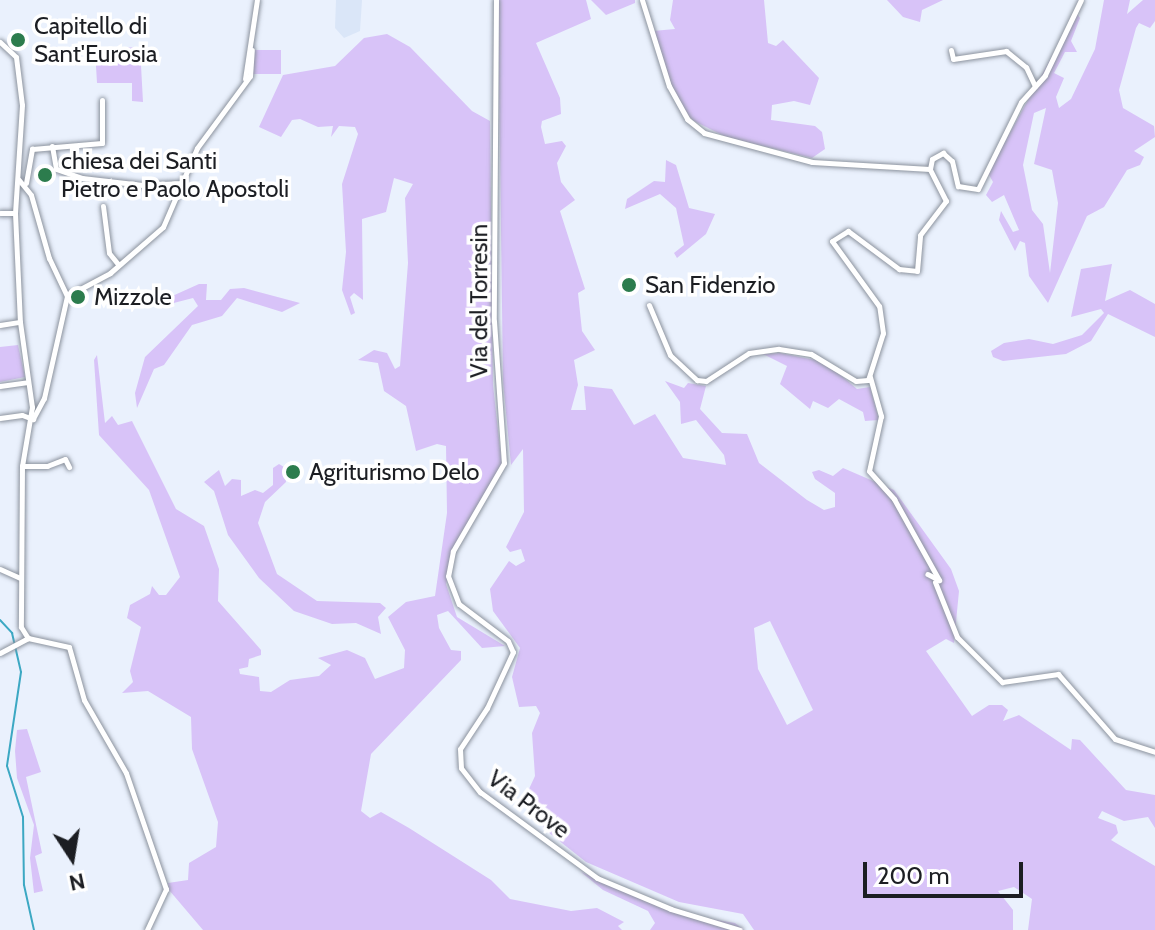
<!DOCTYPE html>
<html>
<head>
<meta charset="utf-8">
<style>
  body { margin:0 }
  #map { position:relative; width:1155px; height:930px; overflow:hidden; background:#eaf1fd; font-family:Cabin,sans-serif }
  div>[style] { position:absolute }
  .built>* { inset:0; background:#dae6f8 }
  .green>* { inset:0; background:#d8c3f8 }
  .stream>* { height:2px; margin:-1px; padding:0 1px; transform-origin:1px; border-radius:1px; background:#3ca8c3 }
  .roads { filter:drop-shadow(0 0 2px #8c939e) drop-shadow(0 0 2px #8c939e) }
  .minor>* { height:5px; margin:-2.5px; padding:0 2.5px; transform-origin:2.5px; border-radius:2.5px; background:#fff }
  .dots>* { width:22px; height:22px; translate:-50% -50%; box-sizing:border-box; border:4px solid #fff; border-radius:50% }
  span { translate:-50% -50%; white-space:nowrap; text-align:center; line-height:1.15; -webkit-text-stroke:7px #fff; paint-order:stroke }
  .poi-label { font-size:24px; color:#1c1e23 }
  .left { translate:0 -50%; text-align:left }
  .street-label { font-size:24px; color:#1c1e23 }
  .north { position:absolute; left:32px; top:818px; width:80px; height:80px; -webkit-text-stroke:6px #fff; paint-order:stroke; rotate:168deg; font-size:22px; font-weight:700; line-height:32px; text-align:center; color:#1c1e23 }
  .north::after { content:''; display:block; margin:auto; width:28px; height:36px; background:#1c1e23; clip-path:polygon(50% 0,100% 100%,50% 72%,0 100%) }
  .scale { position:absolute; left:863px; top:862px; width:160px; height:36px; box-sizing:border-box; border:4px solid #1c1e23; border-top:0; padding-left:10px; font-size:24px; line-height:28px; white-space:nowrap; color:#1c1e23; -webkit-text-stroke:6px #fff; paint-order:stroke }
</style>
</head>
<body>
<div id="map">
  <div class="built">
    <i style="clip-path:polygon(336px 0,362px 0,360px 31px,344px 38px,335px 28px)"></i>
  </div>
  <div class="green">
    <i style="clip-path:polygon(evenodd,498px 0,586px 0,591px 19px,536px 43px,560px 98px,561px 114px,542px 121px,541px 127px,545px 144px,562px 141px,566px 146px,557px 163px,561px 182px,575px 200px,560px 211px,585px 289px,578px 293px,582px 331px,595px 350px,574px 360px,578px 385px,571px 410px,586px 410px,584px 386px,612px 389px,634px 425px,655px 414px,683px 458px,726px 465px,724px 455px,696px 420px,681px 424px,680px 402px,665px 381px,684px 388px,688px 383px,706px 386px,700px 409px,722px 433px,747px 434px,759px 463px,807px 500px,824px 510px,835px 507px,835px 493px,815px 479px,812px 472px,819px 470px,833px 476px,843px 468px,894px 490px,951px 569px,959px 591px,954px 643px,946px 639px,926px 651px,972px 716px,989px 705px,1002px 705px,1008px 710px,1003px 721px,1019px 715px,1071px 750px,1072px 739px,1080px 740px,1126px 790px,1155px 795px,1155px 828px,1148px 817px,1124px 821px,1102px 811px,1098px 818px,1116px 825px,1118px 833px,1111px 840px,1155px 866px,1155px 930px,1028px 930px,1032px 899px,1014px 887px,998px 891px,1013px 910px,1013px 930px,754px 930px,743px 914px,679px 902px,586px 862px,543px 828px,545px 809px,530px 800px,529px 789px,535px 776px,532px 733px,540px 713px,536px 706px,519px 707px,512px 677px,520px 648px,493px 611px,490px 589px,509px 561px,516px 566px,525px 561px,521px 549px,510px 552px,506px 547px,524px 512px,523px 449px,511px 465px,503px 381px,498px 0,770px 621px,813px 710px,787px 725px,758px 669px,754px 628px,770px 621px)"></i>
    <i style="clip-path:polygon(591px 0,635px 0,635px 3px,606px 15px)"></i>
    <i style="clip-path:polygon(673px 0,764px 0,768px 43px,776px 46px,783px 40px,819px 78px,810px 105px,794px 101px,772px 105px,771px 120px,815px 126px,822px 132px,825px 149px,812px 158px,726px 137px,692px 120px,673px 93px,653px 31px,675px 29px,670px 20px)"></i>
    <i style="clip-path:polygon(887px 0,943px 0,922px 10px,920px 22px,903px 17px)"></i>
    <i style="clip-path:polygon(evenodd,1104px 0,1130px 0,1127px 14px,1143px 0,1155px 0,1155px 21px,1150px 28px,1139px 23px,1136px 28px,1119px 90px,1123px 108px,1154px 126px,1155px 137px,1134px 151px,1144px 157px,1140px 165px,1127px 170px,1104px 207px,1087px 216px,1048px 303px,1029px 276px,1025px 243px,1020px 241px,1015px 251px,999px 220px,1001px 211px,1013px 232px,1019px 230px,1004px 195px,992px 202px,986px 195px,993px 182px,988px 173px,1076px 12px,1080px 18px,1071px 41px,1077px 52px,1065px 52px,1054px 73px,1064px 78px,1056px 97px,1059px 108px,1071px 99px,1095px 49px,1104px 0,1046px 108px,1034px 164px,1052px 170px,1058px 203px,1050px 273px,1043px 224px,1032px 210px,1023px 165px,1034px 113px,1046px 108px)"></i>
    <i style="clip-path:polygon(387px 34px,410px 47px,472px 111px,490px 121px,493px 385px,502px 467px,456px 548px,446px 584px,457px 617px,505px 646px,482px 648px,448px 611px,437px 615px,439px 628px,451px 650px,461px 651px,461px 660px,371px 754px,361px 811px,370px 818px,381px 812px,409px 828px,491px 880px,510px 899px,571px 911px,597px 908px,624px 922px,618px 926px,622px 930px,203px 930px,169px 890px,168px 883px,188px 880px,189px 863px,216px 847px,218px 822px,192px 749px,191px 717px,148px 691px,122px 693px,133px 682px,130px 671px,141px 627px,127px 618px,130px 605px,150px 594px,152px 586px,159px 595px,166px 595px,180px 577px,149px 490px,99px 435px,94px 360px,97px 355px,105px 423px,112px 416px,118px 425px,132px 421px,176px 509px,204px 526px,219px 569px,218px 601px,261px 650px,261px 655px,249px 659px,248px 667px,239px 669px,240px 674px,259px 677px,260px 691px,271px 692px,290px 680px,319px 676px,331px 665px,318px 658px,347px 650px,365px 658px,375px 679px,404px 668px,405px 650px,388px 617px,406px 602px,435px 596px,447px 513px,446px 446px,437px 444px,416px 451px,406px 406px,384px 391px,378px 363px,358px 360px,374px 350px,387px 353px,395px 369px,400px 366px,408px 263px,405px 198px,413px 184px,394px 178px,386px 212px,362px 219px,363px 300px,354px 293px,350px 297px,355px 313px,351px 315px,342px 290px,346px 252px,342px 184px,358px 134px,355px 127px,339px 126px,331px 137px,333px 126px,318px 127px,300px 119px,292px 120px,281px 137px,259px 127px,283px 75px,335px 66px,364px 38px)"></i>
    <i style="clip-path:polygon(140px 47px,143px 102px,132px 101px,132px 83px,97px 83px,95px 49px)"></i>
    <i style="clip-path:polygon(254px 50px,281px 50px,281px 74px,253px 74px)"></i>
    <i style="clip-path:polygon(666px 160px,676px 165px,689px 208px,715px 214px,706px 234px,677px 258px,674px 253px,684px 245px,676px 208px,660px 194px,625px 209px,627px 199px,654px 181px,665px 182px)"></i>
    <i style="clip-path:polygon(1112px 264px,1105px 301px,1130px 290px,1155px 304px,1155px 337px,1108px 314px,1091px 341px,1066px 354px,1003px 361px,993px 357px,991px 351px,1004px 343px,1029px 339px,1053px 344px,1082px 335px,1104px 313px,1101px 309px,1071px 317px,1081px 269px)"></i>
    <i style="clip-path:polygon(199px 284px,207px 284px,206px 300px,221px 300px,230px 289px,244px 288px,300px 303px,282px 312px,237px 298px,222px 316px,192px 325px,164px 365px,154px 369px,137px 408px,135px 393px,145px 357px,198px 306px,193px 298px,162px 306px,159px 302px)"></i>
    <i style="clip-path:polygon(18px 345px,25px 377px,0 382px,0 347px)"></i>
    <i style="clip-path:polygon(780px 353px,825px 362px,857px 389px,870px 387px,879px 420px,865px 421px,863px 412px,839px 399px,828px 408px,813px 401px,810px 409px,780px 384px,787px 366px,763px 354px)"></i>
    <i style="clip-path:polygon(279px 464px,284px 467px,286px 482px,265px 502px,258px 523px,277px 574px,317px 601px,380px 603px,386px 608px,378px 617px,381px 634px,356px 623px,332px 624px,294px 611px,259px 578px,228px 535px,214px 491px,204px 482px,219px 470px,225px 486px,232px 479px,241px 480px,241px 496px,255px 490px,263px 493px,273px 485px,273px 468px)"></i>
    <i style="clip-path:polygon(27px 729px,41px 772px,26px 777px,42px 853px,35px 856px,43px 891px,34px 893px,30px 858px,34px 825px,17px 778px,15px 751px,17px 730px)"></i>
    <i style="clip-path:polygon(581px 872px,675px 913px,735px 923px,744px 930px,650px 930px,655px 923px,648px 911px,603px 890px)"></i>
  </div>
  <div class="stream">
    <i style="left:0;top:620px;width:18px;rotate:47deg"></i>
    <i style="left:12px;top:633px;width:40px;rotate:77deg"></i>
    <i style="left:21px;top:672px;width:95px;rotate:98.5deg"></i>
    <i style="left:7px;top:766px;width:53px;rotate:72.6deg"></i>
    <i style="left:23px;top:817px;width:68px;rotate:89.2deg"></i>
    <i style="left:24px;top:885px;width:46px;rotate:77.5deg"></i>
  </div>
  <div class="roads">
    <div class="minor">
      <i style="left:496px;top:0;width:321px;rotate:90.4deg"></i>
      <i style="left:494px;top:321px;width:142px;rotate:86deg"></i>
      <i style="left:504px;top:463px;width:102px;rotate:120.1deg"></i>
      <i style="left:453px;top:551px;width:25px;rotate:101deg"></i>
      <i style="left:448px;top:576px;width:30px;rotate:69deg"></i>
      <i style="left:459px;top:604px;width:61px;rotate:37.1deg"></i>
      <i style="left:508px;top:641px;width:12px;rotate:66deg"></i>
      <i style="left:513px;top:652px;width:62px;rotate:114.9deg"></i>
      <i style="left:487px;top:708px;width:49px;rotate:123.4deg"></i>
      <i style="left:460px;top:749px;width:19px;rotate:87deg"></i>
      <i style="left:461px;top:768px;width:31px;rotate:52deg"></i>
      <i style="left:480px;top:792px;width:145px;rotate:36.3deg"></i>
      <i style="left:597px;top:878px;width:80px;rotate:22.7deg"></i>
      <i style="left:671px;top:909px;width:72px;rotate:16.9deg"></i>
      <i style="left:642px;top:0;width:90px;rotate:72.6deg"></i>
      <i style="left:669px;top:86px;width:38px;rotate:61deg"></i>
      <i style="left:687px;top:119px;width:22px;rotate:39deg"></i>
      <i style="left:704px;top:133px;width:112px;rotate:15deg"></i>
      <i style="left:812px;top:162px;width:118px;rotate:3.4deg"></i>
      <i style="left:0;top:42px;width:22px;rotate:43deg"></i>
      <i style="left:16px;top:57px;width:48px;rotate:82.9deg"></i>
      <i style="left:22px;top:105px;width:108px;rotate:93.7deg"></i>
      <i style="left:15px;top:213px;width:109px;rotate:87.4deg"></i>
      <i style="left:20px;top:322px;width:86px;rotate:82deg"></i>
      <i style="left:32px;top:407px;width:60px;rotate:99.6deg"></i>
      <i style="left:22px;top:466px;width:161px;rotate:90.4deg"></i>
      <i style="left:21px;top:627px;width:13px;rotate:58deg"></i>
      <i style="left:951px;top:50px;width:9px;rotate:77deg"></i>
      <i style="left:953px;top:59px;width:54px;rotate:-8.6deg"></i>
      <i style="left:1006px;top:51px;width:26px;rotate:39deg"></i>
      <i style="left:1026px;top:67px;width:21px;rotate:65deg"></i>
      <i style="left:245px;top:79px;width:80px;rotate:-81.4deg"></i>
      <i style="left:52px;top:146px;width:23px;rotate:80deg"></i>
      <i style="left:56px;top:169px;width:28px;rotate:19deg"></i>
      <i style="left:82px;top:178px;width:61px;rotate:6.5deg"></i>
      <i style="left:143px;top:185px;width:39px;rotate:-3deg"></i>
      <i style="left:930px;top:169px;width:10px;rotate:-79deg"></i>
      <i style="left:932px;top:159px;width:13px;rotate:-29deg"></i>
      <i style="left:943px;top:153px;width:12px;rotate:42deg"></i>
      <i style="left:952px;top:161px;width:26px;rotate:77deg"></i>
      <i style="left:958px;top:186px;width:20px;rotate:9deg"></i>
      <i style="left:978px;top:189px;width:97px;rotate:-63.7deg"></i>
      <i style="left:1021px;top:102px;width:36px;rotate:-48deg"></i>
      <i style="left:1045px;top:75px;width:83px;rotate:-64.4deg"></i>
      <i style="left:19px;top:180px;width:19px;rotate:51deg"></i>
      <i style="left:31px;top:195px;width:66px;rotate:74.1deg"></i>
      <i style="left:49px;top:258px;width:42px;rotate:64.7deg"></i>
      <i style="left:67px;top:296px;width:105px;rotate:102.7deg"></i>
      <i style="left:44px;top:398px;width:24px;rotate:118deg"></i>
      <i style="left:26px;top:183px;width:35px;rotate:-80deg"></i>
      <i style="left:32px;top:149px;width:70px;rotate:-4.9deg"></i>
      <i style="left:102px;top:143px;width:43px;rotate:-90deg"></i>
      <i style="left:103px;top:206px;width:47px;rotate:82.7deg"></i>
      <i style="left:109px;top:253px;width:14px;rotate:51deg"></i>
      <i style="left:0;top:213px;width:15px"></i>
      <i style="left:67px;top:296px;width:49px;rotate:-28.1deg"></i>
      <i style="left:110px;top:273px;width:70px;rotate:-41deg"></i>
      <i style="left:163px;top:227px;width:86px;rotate:-66.7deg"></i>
      <i style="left:197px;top:148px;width:89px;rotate:-53.6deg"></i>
      <i style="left:250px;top:76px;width:26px;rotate:-86deg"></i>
      <i style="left:649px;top:305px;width:54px;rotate:67.2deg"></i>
      <i style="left:670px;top:355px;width:37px;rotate:43deg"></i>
      <i style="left:697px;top:380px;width:9px;rotate:6deg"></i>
      <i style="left:706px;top:381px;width:51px;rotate:-33.1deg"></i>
      <i style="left:749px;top:353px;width:30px;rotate:-8deg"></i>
      <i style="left:779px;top:349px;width:32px;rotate:9deg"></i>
      <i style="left:811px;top:354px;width:52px;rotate:31deg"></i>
      <i style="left:856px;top:381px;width:12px;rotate:-5deg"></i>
      <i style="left:868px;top:380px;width:49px;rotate:-72.3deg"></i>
      <i style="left:883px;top:333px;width:27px;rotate:-98deg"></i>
      <i style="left:879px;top:306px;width:80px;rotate:-125.9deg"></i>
      <i style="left:832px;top:241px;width:19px;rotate:-32deg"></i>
      <i style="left:848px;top:231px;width:64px;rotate:36.7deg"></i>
      <i style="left:899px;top:269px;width:18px;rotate:6deg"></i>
      <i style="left:917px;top:271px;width:36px;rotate:-85deg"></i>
      <i style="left:920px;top:235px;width:43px;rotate:-52.6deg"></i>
      <i style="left:946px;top:201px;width:36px;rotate:-117deg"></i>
      <i style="left:0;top:325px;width:20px;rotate:-9deg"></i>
      <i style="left:870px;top:377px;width:41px;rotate:74.2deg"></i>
      <i style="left:881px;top:416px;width:56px;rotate:102.3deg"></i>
      <i style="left:869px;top:471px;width:38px;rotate:48deg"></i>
      <i style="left:894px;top:499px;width:93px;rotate:60.9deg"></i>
      <i style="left:939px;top:580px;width:13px;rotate:-153deg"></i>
      <i style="left:0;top:386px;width:28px;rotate:-8deg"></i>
      <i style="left:0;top:418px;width:22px;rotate:-8deg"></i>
      <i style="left:22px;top:415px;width:12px;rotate:20deg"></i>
      <i style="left:22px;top:466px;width:25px"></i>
      <i style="left:47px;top:466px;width:19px;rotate:-21deg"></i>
      <i style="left:65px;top:459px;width:9px;rotate:63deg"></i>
      <i style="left:0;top:569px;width:22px;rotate:24deg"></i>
      <i style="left:935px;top:582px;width:59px;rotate:68.2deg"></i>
      <i style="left:957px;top:637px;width:64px;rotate:45deg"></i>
      <i style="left:1002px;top:682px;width:57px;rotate:-8.1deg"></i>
      <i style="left:1058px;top:674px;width:86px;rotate:48.8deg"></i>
      <i style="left:1115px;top:739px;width:42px;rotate:18deg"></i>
      <i style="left:28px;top:638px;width:42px;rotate:12.4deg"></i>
      <i style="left:69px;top:647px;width:55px;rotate:74.2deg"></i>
      <i style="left:84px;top:700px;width:84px;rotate:60.1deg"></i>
      <i style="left:126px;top:773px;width:123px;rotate:71deg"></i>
      <i style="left:166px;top:889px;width:45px;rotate:114.9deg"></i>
      <i style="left:0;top:653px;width:32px;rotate:-28deg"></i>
    </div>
  </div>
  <div class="dots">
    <i style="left:18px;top:40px;background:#2c7c4d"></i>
    <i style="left:45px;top:175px;background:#2c7c4d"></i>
    <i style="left:629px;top:285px;background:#2c7c4d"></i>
    <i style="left:78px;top:297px;background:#2c7c4d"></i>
    <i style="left:293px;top:472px;background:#2c7c4d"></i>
  </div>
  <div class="poi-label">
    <span class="left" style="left:34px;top:40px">Capitello di<br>Sant'Eurosia</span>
    <span class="left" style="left:61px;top:175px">chiesa dei Santi<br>Pietro e Paolo Apostoli</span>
    <span class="left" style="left:645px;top:285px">San Fidenzio</span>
    <span class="left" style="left:94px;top:297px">Mizzole</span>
    <span class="left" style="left:309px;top:472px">Agriturismo Delo</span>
  </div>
  <div class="street-label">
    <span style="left:479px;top:301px;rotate:-90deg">Via del Torresin</span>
    <span style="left:529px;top:804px;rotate:37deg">Via Prove</span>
  </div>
  <div class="north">N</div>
  <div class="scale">200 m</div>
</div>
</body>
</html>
